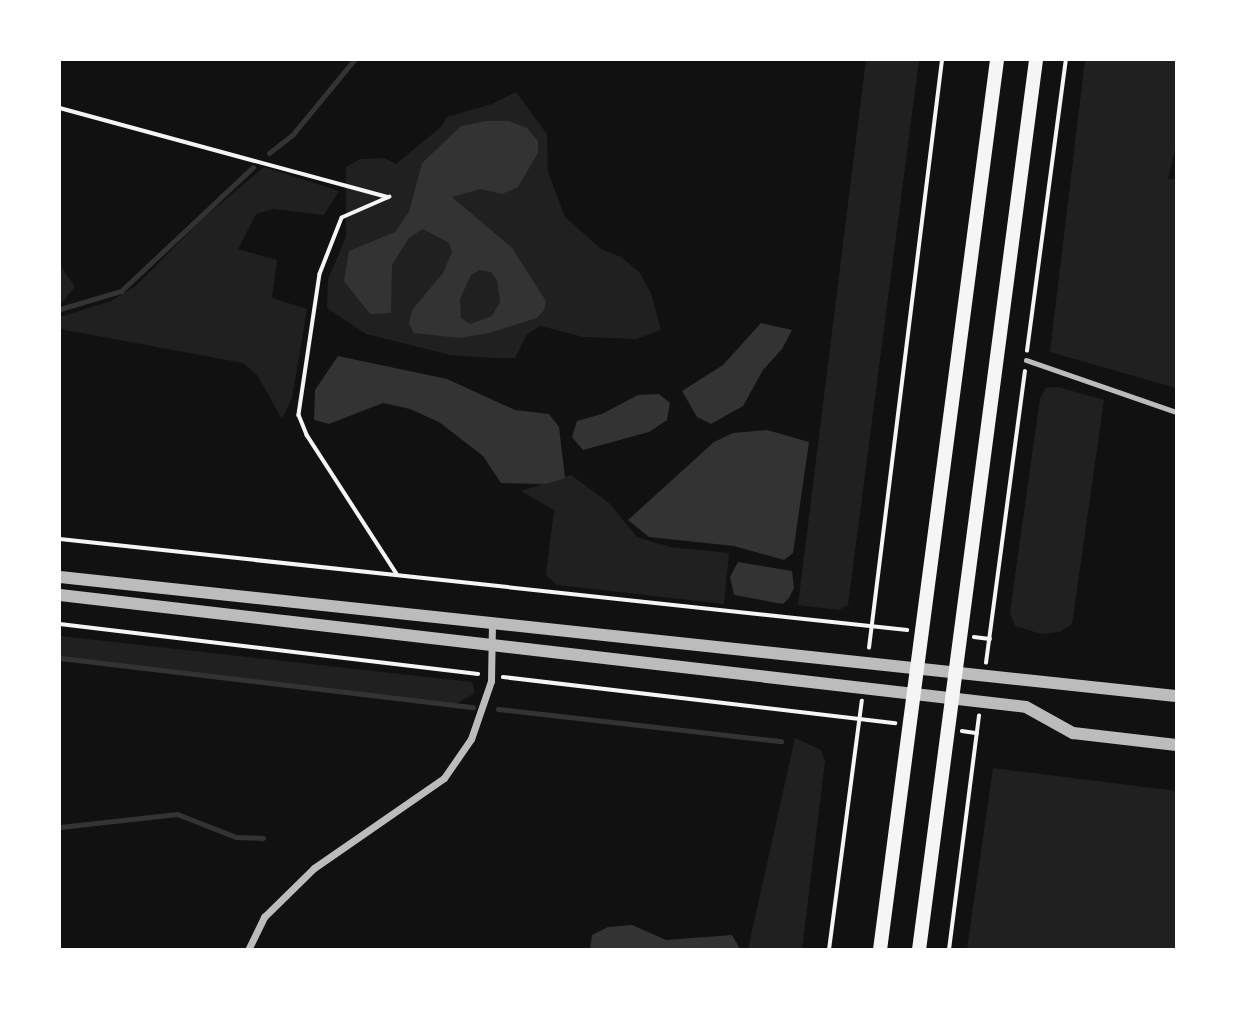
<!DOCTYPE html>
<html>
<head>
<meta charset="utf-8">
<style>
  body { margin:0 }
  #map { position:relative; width:1236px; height:1009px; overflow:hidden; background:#111; font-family:"PT Sans Narrow",sans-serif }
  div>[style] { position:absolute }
  .green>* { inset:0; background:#202020 }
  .water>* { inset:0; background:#333 }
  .stream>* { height:5px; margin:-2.5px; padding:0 2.5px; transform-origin:2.5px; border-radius:2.5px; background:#333 }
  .path>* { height:3.5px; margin:-1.75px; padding:0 1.75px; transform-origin:1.75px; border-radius:1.75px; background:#f5f5f5 }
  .service>* { height:4.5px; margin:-2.25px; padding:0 2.25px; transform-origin:2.25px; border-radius:2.25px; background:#bcbcbc }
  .minor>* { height:7px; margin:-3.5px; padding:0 3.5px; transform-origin:3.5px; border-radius:3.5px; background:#bcbcbc }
  .tertiary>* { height:12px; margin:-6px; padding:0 6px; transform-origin:6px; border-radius:6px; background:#bcbcbc }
  .primary>* { height:14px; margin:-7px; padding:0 7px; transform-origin:7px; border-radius:7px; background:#f5f5f5 }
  span { translate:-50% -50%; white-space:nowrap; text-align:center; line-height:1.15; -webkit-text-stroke:6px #fff; paint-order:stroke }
  .frame { position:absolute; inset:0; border:61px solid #fff; pointer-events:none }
</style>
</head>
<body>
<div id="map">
  <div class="green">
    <i style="clip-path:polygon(866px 60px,919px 60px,848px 605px,839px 610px,798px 605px)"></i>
    <i style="clip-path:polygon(1085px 60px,1176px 60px,1176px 145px,1168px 179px,1176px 179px,1176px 388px,1050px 352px)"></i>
    <i style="clip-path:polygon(516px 92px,547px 134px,548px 172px,565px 217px,601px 249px,621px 257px,640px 273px,651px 293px,661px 330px,636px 339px,583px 337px,541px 326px,527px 334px,515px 358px,490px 358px,450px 355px,366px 334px,327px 308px,328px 279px,346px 237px,346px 167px,360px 159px,384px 158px,396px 164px,441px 127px,447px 117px,492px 104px)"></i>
    <i style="clip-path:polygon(264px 167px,339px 191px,324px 215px,273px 209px,256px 214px,238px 249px,277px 260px,272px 298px,307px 309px,292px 398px,282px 419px,257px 375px,243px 363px,60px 329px,60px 317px,111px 301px,137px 285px,201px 220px)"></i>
    <i style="clip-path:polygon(60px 265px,75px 287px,60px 305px)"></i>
    <i style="clip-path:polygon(1058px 387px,1104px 400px,1072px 624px,1060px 632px,1041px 634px,1015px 626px,1010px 612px,1040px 398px,1046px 388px)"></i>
    <i style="clip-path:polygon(571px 475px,609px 503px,637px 537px,670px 547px,729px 553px,724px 604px,557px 585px,546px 575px,554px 510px,521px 491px)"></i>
    <i style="clip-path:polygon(60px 636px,472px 682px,475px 693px,454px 705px,60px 658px)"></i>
    <i style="clip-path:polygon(795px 738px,821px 750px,825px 761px,802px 949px,748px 949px)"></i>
    <i style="clip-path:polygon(993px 768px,1176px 791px,1176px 949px,967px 949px)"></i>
  </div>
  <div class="water">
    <i style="clip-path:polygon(evenodd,486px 121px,509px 121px,527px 128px,538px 141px,538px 153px,518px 187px,502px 194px,481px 189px,452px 197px,512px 248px,546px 301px,544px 310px,537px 318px,489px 333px,460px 338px,414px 333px,409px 324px,412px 310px,443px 273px,452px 252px,449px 243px,423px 229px,409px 238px,392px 265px,391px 313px,370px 314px,344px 281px,349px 251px,395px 232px,409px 212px,422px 163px,461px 126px,486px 121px,480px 270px,491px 272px,497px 280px,500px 302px,492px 316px,470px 324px,461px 318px,460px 299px,471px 275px,480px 270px)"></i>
    <i style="clip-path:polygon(761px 323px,792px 330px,782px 349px,763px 370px,743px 406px,711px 424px,697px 417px,682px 391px,723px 365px)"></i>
    <i style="clip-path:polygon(338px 356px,447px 379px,515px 410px,549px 414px,559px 427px,565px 478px,546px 484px,501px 483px,483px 456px,439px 422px,410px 409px,383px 403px,329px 424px,314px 420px,315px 390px)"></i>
    <i style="clip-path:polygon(659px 394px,670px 403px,667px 420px,649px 432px,583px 450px,572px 437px,577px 421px,602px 414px,638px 395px)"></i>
    <i style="clip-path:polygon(767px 430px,809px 442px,793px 553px,784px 560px,734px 546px,649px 537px,628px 520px,714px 442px,733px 433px)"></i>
    <i style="clip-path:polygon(738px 562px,792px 571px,794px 588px,789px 598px,783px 604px,734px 595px,730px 577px)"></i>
    <i style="clip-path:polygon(632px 925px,666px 940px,732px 935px,740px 949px,590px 949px,592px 935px,608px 927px)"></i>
  </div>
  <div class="stream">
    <i style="left:269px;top:153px;width:31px;rotate:-38deg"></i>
    <i style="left:293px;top:134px;width:96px;rotate:-50.5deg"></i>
    <i style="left:60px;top:309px;width:64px;rotate:-16.4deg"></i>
    <i style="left:121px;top:291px;width:181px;rotate:-43.2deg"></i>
    <i style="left:60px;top:658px;width:416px;rotate:6.8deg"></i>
    <i style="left:498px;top:709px;width:285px;rotate:6.5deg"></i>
    <i style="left:60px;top:827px;width:118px;rotate:-6.3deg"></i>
    <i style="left:177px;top:814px;width:63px;rotate:21.3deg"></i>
    <i style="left:236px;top:837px;width:27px;rotate:2deg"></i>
  </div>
  <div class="path">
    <i style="left:60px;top:108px;width:340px;rotate:15.2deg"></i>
    <i style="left:390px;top:197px;width:52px;rotate:156.4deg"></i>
    <i style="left:342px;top:218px;width:60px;rotate:111.4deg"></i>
    <i style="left:320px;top:274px;width:143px;rotate:98.5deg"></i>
    <i style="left:299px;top:415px;width:22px;rotate:68deg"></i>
    <i style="left:307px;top:435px;width:166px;rotate:57.1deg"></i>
    <i style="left:1027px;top:351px;width:294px;rotate:-82.4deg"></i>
    <i style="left:60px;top:539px;width:852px;rotate:6.13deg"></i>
    <i style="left:60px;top:624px;width:421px;rotate:6.8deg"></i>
    <i style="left:974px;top:637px;width:16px;rotate:7deg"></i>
    <i style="left:869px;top:648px;width:593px;rotate:-82.92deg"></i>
    <i style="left:986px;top:663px;width:294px;rotate:-82.4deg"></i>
    <i style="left:503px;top:677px;width:395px;rotate:6.7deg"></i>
    <i style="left:962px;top:731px;width:15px;rotate:8deg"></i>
    <i style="left:829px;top:950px;width:251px;rotate:-82.5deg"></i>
    <i style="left:949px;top:950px;width:236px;rotate:-82.7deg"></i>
  </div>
  <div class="service">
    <i style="left:1026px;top:360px;width:159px;rotate:19.1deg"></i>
  </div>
  <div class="minor">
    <i style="left:248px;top:950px;width:37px;rotate:-64deg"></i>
    <i style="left:264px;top:917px;width:70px;rotate:-44.4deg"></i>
    <i style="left:314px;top:868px;width:158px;rotate:-34.7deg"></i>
    <i style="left:444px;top:778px;width:47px;rotate:-55.3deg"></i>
    <i style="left:471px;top:739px;width:61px;rotate:-71deg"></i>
    <i style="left:491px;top:681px;width:55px;rotate:-89deg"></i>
  </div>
  <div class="tertiary">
    <i style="left:60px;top:577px;width:1122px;rotate:6.09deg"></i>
    <i style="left:60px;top:595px;width:972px;rotate:6.61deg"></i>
    <i style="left:1026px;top:707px;width:54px;rotate:29deg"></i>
    <i style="left:1073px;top:733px;width:104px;rotate:6.6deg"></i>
  </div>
  <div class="primary">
    <i style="left:880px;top:950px;width:898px;rotate:-82.51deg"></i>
    <i style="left:919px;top:950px;width:898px;rotate:-82.51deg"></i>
  </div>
  <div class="frame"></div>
</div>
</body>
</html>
